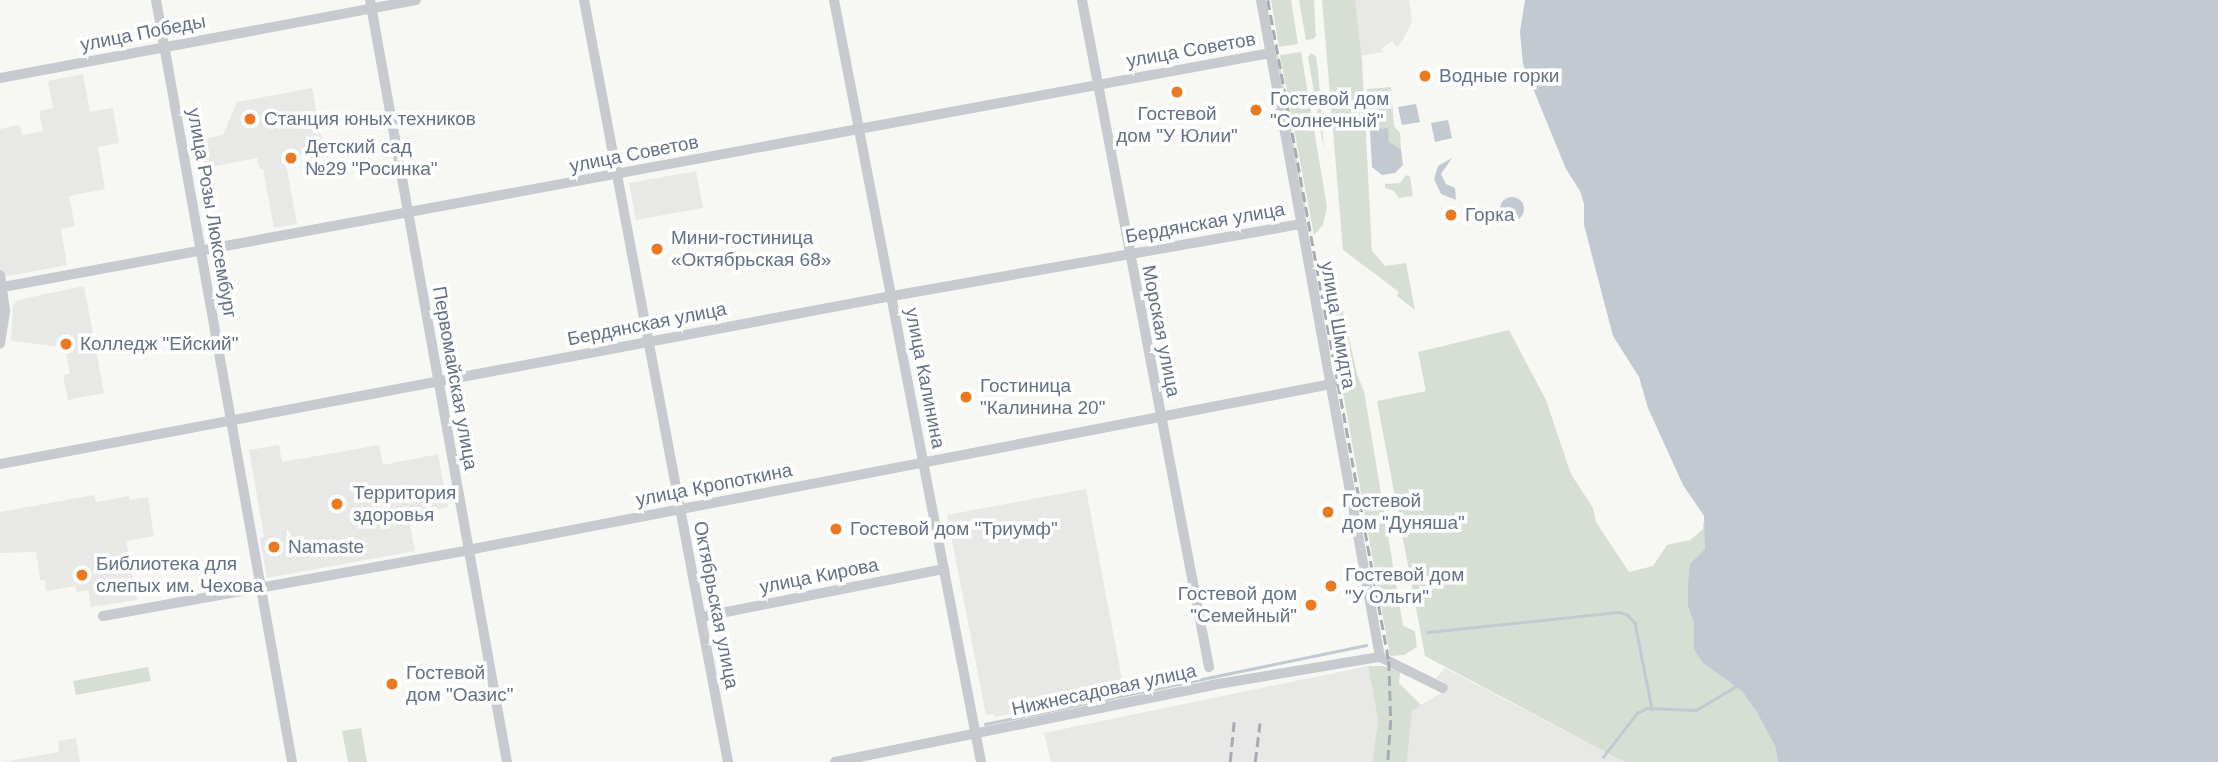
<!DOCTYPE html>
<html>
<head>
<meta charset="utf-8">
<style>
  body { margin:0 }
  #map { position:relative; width:2218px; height:762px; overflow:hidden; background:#f7f7f4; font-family:Helvetica,sans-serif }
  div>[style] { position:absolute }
  .built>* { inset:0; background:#e8e8e7 }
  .green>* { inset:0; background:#d7dfd5 }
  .water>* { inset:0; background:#c2c9d0 }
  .round { border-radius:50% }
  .stream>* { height:2.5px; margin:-1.25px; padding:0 1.25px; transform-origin:1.25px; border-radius:1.25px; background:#c2c9d0 }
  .minor>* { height:10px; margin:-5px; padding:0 5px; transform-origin:5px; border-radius:5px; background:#c7cace }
  .rail>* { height:2.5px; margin-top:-1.25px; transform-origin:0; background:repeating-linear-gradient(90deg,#a7abb3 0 10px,transparent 0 15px) }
  .dots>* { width:19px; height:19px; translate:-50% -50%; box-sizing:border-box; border:4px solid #fff; border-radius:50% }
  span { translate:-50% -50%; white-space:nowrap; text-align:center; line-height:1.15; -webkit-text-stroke:7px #fff; paint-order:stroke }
  .street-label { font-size:19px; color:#657187 }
  .poi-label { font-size:19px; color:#657187 }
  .left { translate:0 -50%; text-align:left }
  .right { translate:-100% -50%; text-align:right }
</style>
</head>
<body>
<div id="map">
  <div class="built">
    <i style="clip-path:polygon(1355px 0,1409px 0,1412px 22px,1401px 43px,1397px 47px,1392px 41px,1381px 49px,1383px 52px,1359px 56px)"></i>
    <i style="clip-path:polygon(83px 74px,90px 112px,113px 108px,119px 143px,98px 147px,105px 189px,69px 196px,75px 226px,61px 229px,67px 265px,3px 277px,0 268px,0 129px,20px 125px,22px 135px,43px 131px,39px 111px,53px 108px,48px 81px)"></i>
    <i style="clip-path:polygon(312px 88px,325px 157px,286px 164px,297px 224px,274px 228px,263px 169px,260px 169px,257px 158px,199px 169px,193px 141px,223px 135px,237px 102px)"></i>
    <i style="clip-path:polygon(696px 171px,703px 208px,636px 220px,629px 183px)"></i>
    <i style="clip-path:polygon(84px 286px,104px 393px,68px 400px,63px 375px,70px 374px,65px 347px,11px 341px,13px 305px,18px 300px)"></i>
    <i style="clip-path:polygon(279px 445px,282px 462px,379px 445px,383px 465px,438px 454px,448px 507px,408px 515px,415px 551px,267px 578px,260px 538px,264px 537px,249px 450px)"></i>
    <i style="clip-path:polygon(1086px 489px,1124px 690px,995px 717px,994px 714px,986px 715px,947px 515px)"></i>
    <i style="clip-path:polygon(94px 495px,96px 502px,129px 496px,130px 500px,148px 497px,154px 536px,126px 541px,137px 600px,91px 607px,88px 590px,77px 592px,75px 586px,46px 591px,45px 580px,40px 580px,36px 552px,0 553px,0 512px)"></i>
    <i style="clip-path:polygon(1368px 666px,1378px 720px,1372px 762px,1051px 762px,1044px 733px)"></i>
    <i style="clip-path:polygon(1445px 668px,1624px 762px,1407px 762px,1412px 710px,1441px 693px,1446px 683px,1436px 678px)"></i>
    <i style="clip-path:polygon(76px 738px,80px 762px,3px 762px,59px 752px,58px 741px)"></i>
  </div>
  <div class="green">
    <i style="clip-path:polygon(1271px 0,1291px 0,1298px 44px,1279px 47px)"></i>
    <i style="clip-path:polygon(1299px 0,1314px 0,1316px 36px,1313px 39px,1306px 40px)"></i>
    <i style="clip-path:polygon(1322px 0,1355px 0,1362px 61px,1372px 251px,1385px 266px,1406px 263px,1415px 310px,1397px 296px,1399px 292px,1343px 250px)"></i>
    <i style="clip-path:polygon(1301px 52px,1327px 207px,1323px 225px,1314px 235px,1280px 55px)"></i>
    <i style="clip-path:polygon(1311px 53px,1316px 56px,1318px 70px,1324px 150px,1308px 57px)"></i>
    <i style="clip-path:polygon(1276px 54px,1278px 54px,1307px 214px,1304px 212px)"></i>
    <i style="clip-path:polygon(1391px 87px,1394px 126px,1400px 133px,1401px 149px,1389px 142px,1387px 129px,1370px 130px,1367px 89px)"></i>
    <i style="clip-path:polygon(1406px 175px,1410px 177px,1413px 196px,1399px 198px,1394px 191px,1385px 188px,1385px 184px,1400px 183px)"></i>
    <i style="clip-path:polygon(1323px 268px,1336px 281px,1357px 374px,1364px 391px,1403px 626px,1415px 631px,1417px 647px,1404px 655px,1390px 656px,1322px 274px)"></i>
    <i style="clip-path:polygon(1509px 330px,1546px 400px,1571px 474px,1593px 508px,1596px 522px,1629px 572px,1653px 566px,1667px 545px,1690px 540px,1703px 529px,1703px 522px,1833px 762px,1624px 762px,1425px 656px,1377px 401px,1426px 391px,1418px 352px)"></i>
    <i style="clip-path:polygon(1368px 666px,1384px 666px,1400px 672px,1399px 683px,1421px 705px,1412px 711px,1407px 762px,1372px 762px,1378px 720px)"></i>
    <i style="clip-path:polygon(148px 667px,151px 681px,76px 695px,73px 681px)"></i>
    <i style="clip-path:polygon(361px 728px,367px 762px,348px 762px,342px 731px)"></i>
  </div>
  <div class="water">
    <i style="clip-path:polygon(1525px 0,2218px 0,2218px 762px,1778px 762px,1776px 748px,1757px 712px,1742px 691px,1702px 662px,1694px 649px,1694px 623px,1688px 606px,1688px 583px,1690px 564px,1705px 549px,1704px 516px,1683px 485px,1648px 408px,1639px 377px,1613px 336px,1584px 225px,1584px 204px,1580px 191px,1566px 169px,1523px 64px,1520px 32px)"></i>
    <i style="clip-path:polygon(1416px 104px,1420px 122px,1402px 125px,1398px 107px)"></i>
    <i style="clip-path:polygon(1448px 120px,1452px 138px,1435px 142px,1431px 123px)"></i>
    <i style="clip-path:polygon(1388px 128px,1389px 142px,1401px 149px,1403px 165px,1395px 173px,1382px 175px,1372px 167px,1370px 130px)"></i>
    <i style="clip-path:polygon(1452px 158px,1441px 174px,1446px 184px,1455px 188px,1456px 200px,1441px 194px,1434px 179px,1438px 166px)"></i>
    <i class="round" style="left:1500px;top:197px;width:24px;height:24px"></i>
  </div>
  <div class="stream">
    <i style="left:1428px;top:632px;width:192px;rotate:-6deg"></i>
    <i style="left:1619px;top:612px;width:9px;rotate:18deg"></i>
    <i style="left:1628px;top:615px;width:11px;rotate:49deg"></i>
    <i style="left:1635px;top:623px;width:88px;rotate:78.8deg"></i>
    <i style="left:985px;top:724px;width:389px;rotate:-11.7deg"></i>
    <i style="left:1603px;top:757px;width:56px;rotate:-52.3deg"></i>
    <i style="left:1637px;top:713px;width:11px;rotate:-27deg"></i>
    <i style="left:1647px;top:708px;width:49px;rotate:2.3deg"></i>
    <i style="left:1696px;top:710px;width:49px;rotate:-30.8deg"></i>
  </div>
  <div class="minor">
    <i style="left:156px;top:0;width:774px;rotate:79.88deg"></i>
    <i style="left:370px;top:0;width:774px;rotate:79.81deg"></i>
    <i style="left:584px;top:0;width:775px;rotate:79.3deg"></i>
    <i style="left:834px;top:0;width:776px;rotate:79.08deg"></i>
    <i style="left:1082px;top:0;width:679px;rotate:79.22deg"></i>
    <i style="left:1261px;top:0;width:668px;rotate:79.73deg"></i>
    <i style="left:0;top:78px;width:423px;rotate:-10.6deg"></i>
    <i style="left:0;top:275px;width:37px;rotate:82deg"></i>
    <i style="left:5px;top:312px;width:32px;rotate:99deg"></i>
    <i style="left:3px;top:287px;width:1288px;rotate:-10.46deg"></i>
    <i style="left:0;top:464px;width:897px;rotate:-10.67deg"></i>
    <i style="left:881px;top:298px;width:427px;rotate:-10deg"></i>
    <i style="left:103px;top:616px;width:371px;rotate:-10.2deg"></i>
    <i style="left:468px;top:550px;width:880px;rotate:-10.88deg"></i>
    <i style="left:701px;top:617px;width:248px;rotate:-11.2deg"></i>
    <i style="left:1380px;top:657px;width:70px;rotate:26.2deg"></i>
    <i style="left:835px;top:762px;width:385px;rotate:-11.5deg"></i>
    <i style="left:1212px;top:685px;width:170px;rotate:-9.5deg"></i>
  </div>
  <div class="rail">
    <i style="left:1268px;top:0;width:672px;rotate:79.63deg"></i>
    <i style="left:1389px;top:661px;width:59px;rotate:88.1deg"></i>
    <i style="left:1391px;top:720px;width:42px;rotate:94.1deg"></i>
    <i style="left:1230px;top:762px;width:41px;rotate:-84.4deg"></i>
    <i style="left:1255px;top:762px;width:39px;rotate:-83deg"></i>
  </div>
  <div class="dots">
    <i style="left:1425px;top:76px;background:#ec7820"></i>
    <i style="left:1177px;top:92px;background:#ec7820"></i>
    <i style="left:1256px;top:110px;background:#ec7820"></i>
    <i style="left:250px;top:119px;background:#ec7820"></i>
    <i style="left:291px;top:158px;background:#ec7820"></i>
    <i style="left:1451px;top:215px;background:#ec7820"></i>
    <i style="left:657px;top:249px;background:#ec7820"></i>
    <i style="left:66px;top:344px;background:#ec7820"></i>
    <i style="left:966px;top:397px;background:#ec7820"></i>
    <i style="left:337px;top:504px;background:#ec7820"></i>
    <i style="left:1328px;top:512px;background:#ec7820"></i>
    <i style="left:836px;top:529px;background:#ec7820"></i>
    <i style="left:274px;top:547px;background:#ec7820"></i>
    <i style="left:82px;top:575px;background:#ec7820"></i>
    <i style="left:1331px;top:586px;background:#ec7820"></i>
    <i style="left:1311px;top:605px;background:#ec7820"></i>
    <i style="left:392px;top:684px;background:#ec7820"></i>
  </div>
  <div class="street-label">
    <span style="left:143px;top:33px;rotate:-11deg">улица Победы</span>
    <span style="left:1191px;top:50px;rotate:-10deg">улица Советов</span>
    <span style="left:634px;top:154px;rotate:-11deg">улица Советов</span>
    <span style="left:212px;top:213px;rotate:80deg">улица Розы Люксембург</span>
    <span style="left:1205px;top:223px;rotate:-10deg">Бердянская улица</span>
    <span style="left:647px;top:324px;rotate:-11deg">Бердянская улица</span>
    <span style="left:1338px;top:325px;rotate:80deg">улица Шмидта</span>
    <span style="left:1161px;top:331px;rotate:79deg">Морская улица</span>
    <span style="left:455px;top:378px;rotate:80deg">Первомайская улица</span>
    <span style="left:925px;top:378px;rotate:79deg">улица Калинина</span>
    <span style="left:714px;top:485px;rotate:-11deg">улица Кропоткина</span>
    <span style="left:819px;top:576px;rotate:-11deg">улица Кирова</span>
    <span style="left:716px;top:605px;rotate:79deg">Октябрьская улица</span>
    <span style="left:1104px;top:690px;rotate:-12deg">Нижнесадовая улица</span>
  </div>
  <div class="poi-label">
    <span class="left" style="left:1439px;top:76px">Водные горки</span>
    <span class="left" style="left:1270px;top:110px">Гостевой дом<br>"Солнечный"</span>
    <span style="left:1177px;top:125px">Гостевой<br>дом "У Юлии"</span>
    <span class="left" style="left:264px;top:119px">Станция юных техников</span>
    <span class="left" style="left:305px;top:158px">Детский сад<br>№29 "Росинка"</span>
    <span class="left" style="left:1465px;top:215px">Горка</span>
    <span class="left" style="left:671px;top:249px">Мини-гостиница<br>«Октябрьская 68»</span>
    <span class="left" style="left:80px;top:344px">Колледж "Ейский"</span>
    <span class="left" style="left:980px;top:397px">Гостиница<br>"Калинина 20"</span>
    <span class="left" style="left:353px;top:504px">Территория<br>здоровья</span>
    <span class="left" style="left:1342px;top:512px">Гостевой<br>дом "Дуняша"</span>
    <span class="left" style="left:850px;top:529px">Гостевой дом "Триумф"</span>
    <span class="left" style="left:288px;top:547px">Namaste</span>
    <span class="left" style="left:96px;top:575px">Библиотека для<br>слепых им. Чехова</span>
    <span class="left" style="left:1345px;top:586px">Гостевой дом<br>"У Ольги"</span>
    <span class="right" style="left:1297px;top:605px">Гостевой дом<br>"Семейный"</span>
    <span class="left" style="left:406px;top:684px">Гостевой<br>дом "Оазис"</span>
  </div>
</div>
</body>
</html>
